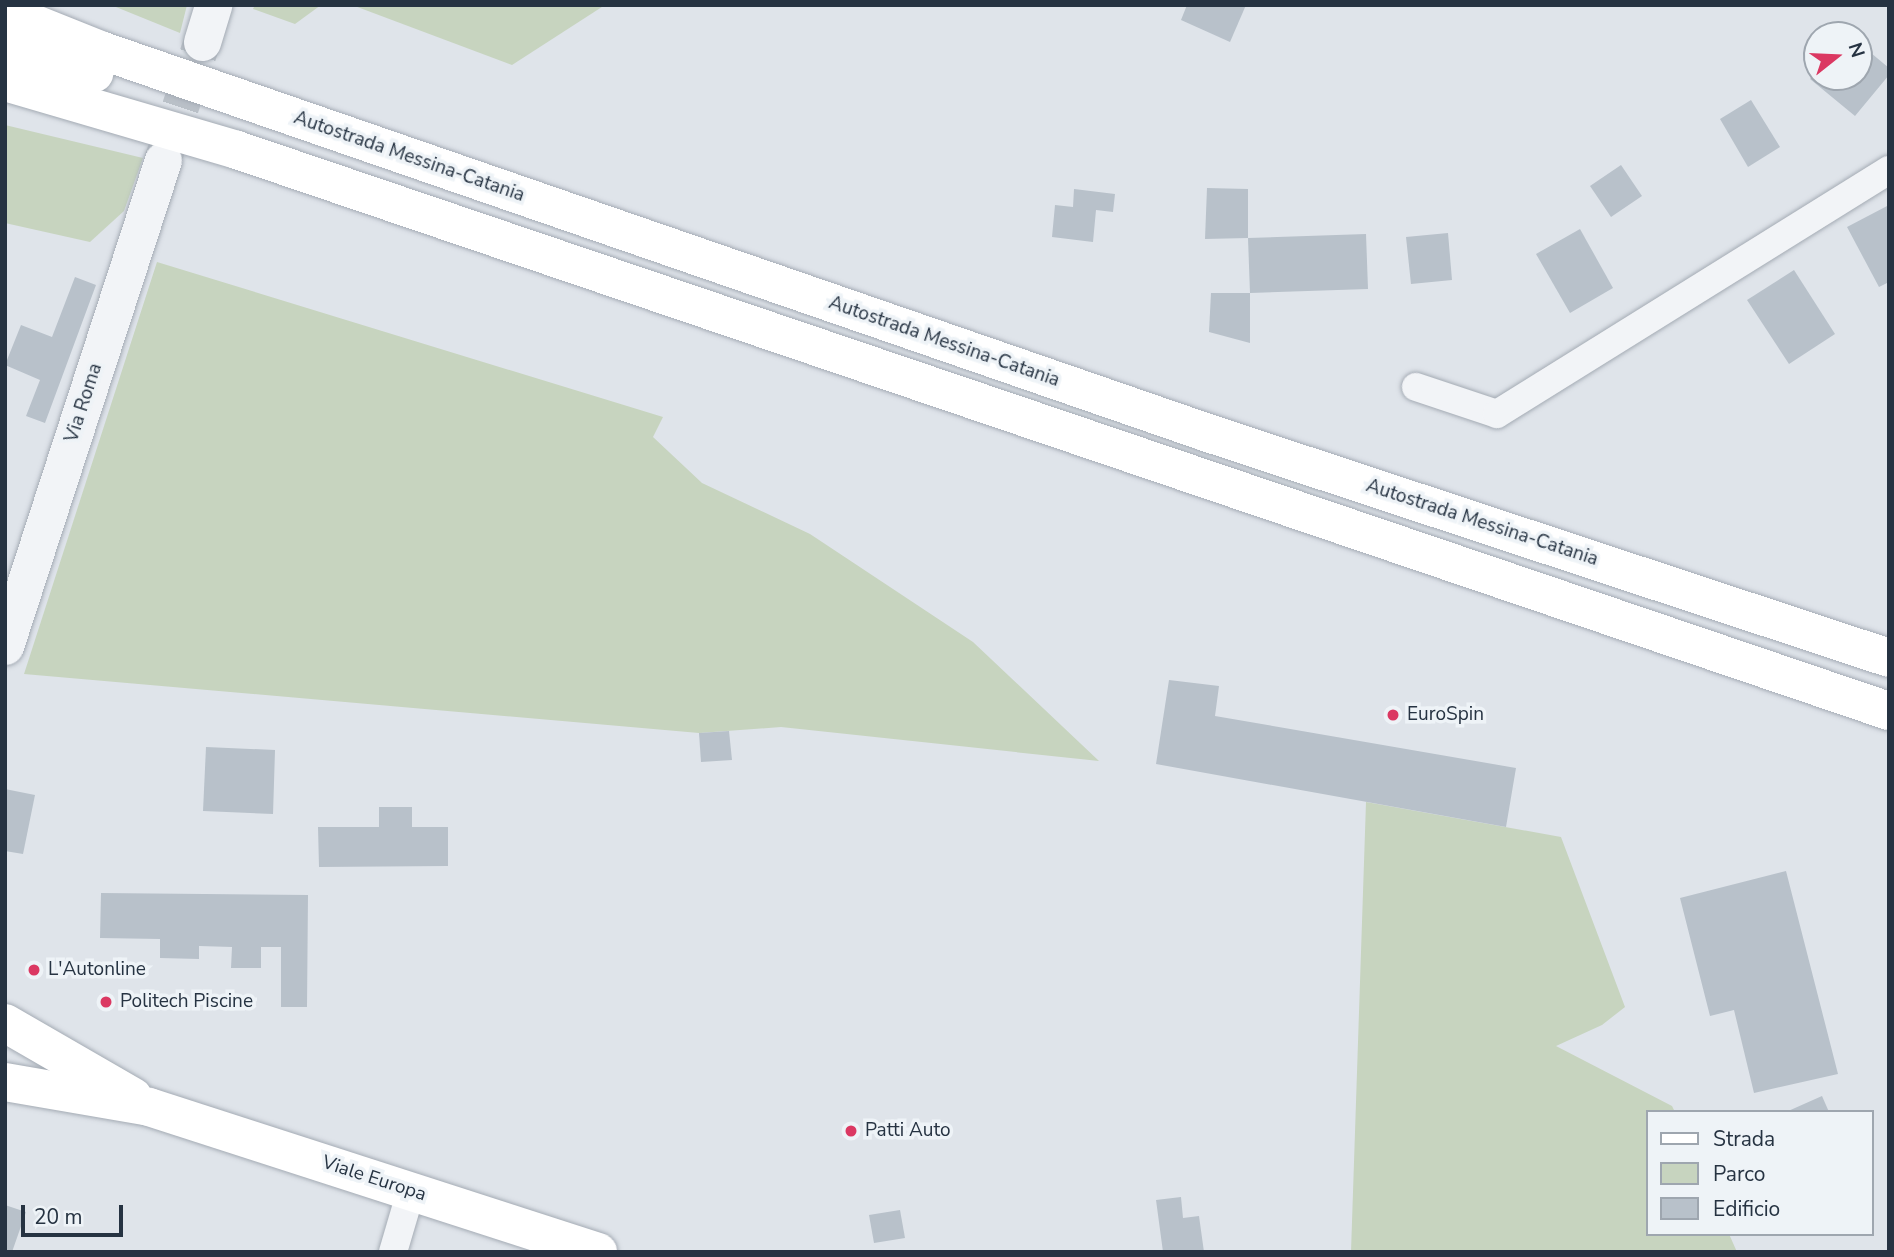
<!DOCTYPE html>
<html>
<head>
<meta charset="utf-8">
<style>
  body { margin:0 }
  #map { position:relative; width:1894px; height:1257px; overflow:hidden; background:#dfe4ea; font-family:"Nunito Sans",sans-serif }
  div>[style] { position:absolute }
  .green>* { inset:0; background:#c7d4bf }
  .building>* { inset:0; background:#b8c1ca }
  .tertiary-tunnel>* { height:37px; margin-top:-18.5px; transform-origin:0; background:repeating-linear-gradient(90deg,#bac1c8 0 37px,transparent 0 55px) }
  .roads { filter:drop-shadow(0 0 2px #a4abb4) drop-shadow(0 0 2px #a4abb4) }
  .minor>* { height:28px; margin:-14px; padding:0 14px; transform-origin:14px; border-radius:14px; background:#f2f4f7 }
  .tertiary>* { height:37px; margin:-18.5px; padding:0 18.5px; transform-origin:18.5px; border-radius:18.5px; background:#f2f4f7 }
  .secondary>* { height:38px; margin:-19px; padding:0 19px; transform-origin:19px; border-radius:19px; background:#fff }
  .motorway>* { height:38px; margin:-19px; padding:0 19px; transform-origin:19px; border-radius:19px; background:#fff }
  .dots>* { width:19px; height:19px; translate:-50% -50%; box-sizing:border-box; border:4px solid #eef3f7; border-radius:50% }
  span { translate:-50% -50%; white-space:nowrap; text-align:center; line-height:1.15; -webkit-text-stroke:7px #eef3f7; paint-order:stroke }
  .street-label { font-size:19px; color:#263342 }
  .poi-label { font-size:19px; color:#263342 }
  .left { translate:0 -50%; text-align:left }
  .frame { position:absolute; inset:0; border:7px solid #263342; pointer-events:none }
  .legend { position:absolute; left:1646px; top:1110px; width:228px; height:126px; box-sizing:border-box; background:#eef3f7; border:2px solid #9ea6af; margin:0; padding:9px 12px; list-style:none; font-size:21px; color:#263342 }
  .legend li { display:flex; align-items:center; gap:14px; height:35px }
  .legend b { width:35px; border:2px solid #9ea6af }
  .north { position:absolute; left:1803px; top:21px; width:70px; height:70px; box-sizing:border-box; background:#eef3f7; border:2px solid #9ea6af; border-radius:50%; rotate:72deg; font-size:19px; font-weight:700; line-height:28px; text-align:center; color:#263342 }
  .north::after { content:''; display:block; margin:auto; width:24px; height:32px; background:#db3862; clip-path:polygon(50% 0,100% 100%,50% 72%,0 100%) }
  .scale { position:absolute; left:21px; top:1205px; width:102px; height:32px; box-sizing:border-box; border:4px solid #263342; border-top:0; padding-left:9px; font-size:21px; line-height:24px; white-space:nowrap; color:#263342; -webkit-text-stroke:5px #eef3f7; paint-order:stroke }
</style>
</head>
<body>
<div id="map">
  <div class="green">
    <i style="clip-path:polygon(111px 5px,187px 5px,180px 33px)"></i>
    <i style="clip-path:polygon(255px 5px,321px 5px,295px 24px,253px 9px)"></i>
    <i style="clip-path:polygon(352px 5px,605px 5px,512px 65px)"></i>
    <i style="clip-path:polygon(5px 125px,143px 158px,124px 211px,90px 242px,5px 223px)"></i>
    <i style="clip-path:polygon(157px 262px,663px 417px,653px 437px,702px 483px,810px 534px,973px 642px,1099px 761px,781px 727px,699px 733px,24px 674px)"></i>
    <i style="clip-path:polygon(1366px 802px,1561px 837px,1625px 1007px,1602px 1025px,1556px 1046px,1672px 1106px,1675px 1112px,1647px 1112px,1647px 1234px,1729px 1234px,1737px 1252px,1351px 1252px)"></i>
  </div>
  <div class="building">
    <i style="clip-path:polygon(1187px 5px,1246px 5px,1230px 42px,1181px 20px)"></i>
    <i style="clip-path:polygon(1859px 43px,1889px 68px,1889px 75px,1855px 116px,1810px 79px,1817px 71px,1817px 77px,1859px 77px)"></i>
    <i style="clip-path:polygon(1751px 100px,1780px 147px,1748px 167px,1720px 119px)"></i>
    <i style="clip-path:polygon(1621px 165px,1642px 196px,1611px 217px,1590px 186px)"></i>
    <i style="clip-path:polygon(1207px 188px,1248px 189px,1248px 238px,1205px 239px)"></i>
    <i style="clip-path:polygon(1074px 189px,1115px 194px,1113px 212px,1096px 210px,1093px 242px,1052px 237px,1055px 205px,1073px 207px)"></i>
    <i style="clip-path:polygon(1889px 205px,1889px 282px,1879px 287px,1847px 227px)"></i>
    <i style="clip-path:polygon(1580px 229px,1613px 288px,1570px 313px,1536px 254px)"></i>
    <i style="clip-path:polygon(1448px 233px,1452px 280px,1411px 284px,1406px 237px)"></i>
    <i style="clip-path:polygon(1366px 234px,1368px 289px,1250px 293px,1248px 238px)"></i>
    <i style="clip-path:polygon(1794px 270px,1835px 334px,1789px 364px,1747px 300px)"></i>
    <i style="clip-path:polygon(75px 277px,96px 285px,45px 423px,26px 416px,40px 380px,5px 365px,21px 325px,52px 337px)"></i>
    <i style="clip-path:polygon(1211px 293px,1250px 293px,1250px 343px,1209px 332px)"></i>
    <i style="clip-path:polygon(1169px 680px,1219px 686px,1215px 716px,1516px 768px,1506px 827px,1156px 764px)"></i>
    <i style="clip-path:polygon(729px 731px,732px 760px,701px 762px,699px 733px)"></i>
    <i style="clip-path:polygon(206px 747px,275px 750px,273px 814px,203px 811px)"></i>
    <i style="clip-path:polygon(5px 789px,35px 795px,23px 854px,5px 851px)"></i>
    <i style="clip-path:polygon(379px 807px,412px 807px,412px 827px,448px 827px,448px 866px,319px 867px,318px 827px,379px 827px)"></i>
    <i style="clip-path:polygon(1786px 871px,1838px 1074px,1754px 1093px,1734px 1010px,1710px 1016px,1680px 898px)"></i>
    <i style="clip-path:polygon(101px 893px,308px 895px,307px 1007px,281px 1007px,281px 947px,261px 947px,261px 968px,231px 968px,232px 947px,199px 946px,199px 959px,160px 958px,160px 939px,100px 938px)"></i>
    <i style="clip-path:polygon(1822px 1096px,1829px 1112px,1786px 1112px)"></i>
    <i style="clip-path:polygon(1181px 1197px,1183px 1218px,1199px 1216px,1204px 1252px,1163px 1252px,1156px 1200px)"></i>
    <i style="clip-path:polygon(5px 1205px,26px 1212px,12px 1252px,5px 1252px)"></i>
    <i style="clip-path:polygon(900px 1210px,905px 1238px,874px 1243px,869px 1215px)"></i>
  </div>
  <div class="tertiary-tunnel">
    <i style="left:163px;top:159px;width:123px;rotate:-71.6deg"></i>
  </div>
  <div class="roads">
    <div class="minor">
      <i style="left:1416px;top:387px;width:85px;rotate:18.4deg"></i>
      <i style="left:1497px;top:414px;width:462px;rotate:-31.9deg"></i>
      <i style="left:393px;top:1252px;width:64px;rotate:-73.6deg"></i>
    </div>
    <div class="tertiary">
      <i style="left:202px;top:42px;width:39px;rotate:-73deg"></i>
      <i style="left:5px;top:646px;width:511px;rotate:-71.99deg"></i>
    </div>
    <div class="secondary">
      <i style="left:5px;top:1023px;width:148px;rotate:30deg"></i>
      <i style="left:5px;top:1082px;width:146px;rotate:9.8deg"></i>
      <i style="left:149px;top:1107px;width:472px;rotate:17.9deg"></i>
    </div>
    <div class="motorway">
      <i style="left:5px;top:12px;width:105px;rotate:21.7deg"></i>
      <i style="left:103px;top:51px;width:1166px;rotate:19.07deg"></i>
      <i style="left:1205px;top:432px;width:720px;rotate:18.28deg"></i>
      <i style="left:5px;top:44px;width:94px;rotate:18deg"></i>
      <i style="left:5px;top:82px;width:242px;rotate:16.3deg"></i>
      <i style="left:237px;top:150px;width:1745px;rotate:18.76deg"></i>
    </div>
  </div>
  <div class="dots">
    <i style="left:1393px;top:715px;background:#db3862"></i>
    <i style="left:34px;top:970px;background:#db3862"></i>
    <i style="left:106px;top:1002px;background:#db3862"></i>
    <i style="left:851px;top:1131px;background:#db3862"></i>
  </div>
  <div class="street-label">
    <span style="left:409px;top:157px;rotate:19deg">Autostrada Messina-Catania</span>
    <span style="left:944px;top:342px;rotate:19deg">Autostrada Messina-Catania</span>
    <span style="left:84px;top:403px;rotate:-72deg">Via Roma</span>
    <span style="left:1482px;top:523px;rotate:18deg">Autostrada Messina-Catania</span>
    <span style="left:374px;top:1179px;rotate:18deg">Viale Europa</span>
  </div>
  <div class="poi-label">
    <span class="left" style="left:1407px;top:715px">EuroSpin</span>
    <span class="left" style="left:48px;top:970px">L'Autonline</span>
    <span class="left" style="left:120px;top:1002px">Politech Piscine</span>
    <span class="left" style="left:865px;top:1131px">Patti Auto</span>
  </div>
  <div class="frame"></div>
  <ul class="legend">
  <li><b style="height:9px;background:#fff"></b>Strada</li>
  <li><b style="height:19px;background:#c7d4bf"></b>Parco</li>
  <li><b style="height:19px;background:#b8c1ca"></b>Edificio</li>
  </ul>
  <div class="north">N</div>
  <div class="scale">20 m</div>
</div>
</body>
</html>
